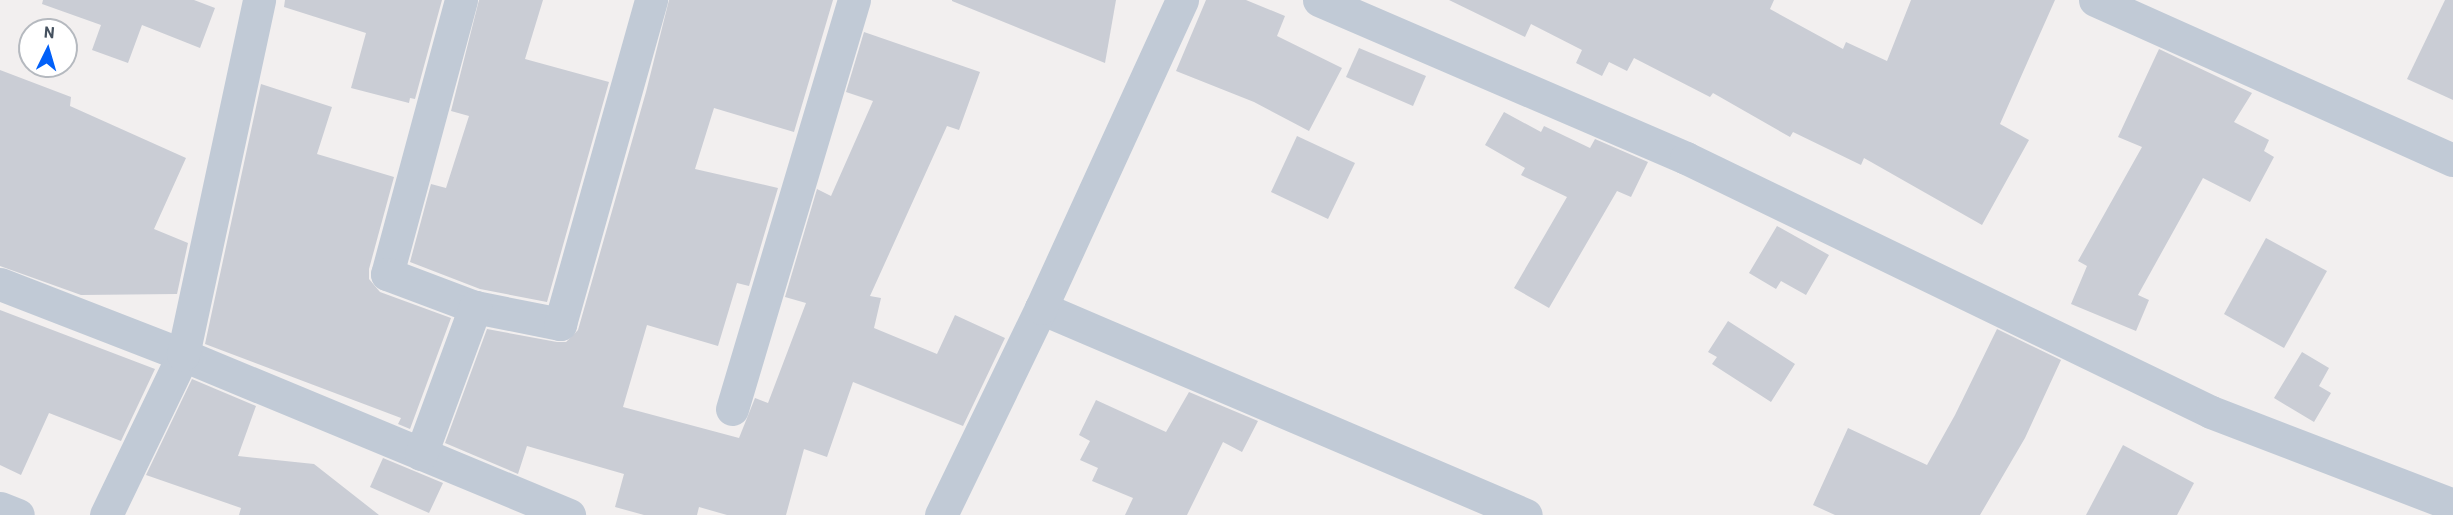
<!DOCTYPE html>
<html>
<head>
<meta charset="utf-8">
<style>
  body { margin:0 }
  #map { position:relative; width:2453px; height:515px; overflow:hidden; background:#f2efef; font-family:Barlow,sans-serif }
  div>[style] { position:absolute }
  .building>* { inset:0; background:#cacdd5 }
  .minor>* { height:33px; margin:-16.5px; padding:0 16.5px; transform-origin:16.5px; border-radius:16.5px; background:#c1cad6 }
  span { translate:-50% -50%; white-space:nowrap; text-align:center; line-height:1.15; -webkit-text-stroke:4.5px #fff; paint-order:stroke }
  .north { position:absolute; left:18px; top:18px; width:60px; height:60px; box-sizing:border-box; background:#fff; border:2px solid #b5b9bf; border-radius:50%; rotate:5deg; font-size:16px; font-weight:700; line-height:24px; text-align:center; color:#45515f }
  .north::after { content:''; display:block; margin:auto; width:21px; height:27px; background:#0260f8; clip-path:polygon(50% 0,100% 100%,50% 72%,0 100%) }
</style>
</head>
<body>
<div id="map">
  <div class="building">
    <i style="clip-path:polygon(43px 0,194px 0,215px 8px,200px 48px,142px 25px,128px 63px,92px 50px,101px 25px,42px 4px)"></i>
    <i style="clip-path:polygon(285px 0,442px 0,415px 99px,410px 98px,409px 103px,351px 88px,366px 33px,284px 7px)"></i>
    <i style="clip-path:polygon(479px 0,543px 0,525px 59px,609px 82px,547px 302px,480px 289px,410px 262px,431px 184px,446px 188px,469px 116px,451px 111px)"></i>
    <i style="clip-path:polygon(669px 0,833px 0,794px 132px,714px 108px,695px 169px,778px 188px,749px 286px,737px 283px,718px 346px,647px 325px,623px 407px,739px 438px,755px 398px,768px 403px,806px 303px,785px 297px,817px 189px,831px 196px,873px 101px,846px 92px,864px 32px,980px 72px,959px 130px,947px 126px,870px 296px,881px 298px,874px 328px,937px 354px,955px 315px,1005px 338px,963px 426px,853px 382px,827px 457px,804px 449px,786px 515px,727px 515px,699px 507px,697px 515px,644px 515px,615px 507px,624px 474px,527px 446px,518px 474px,445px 443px,487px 329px,557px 342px,566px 342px,578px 330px,646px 92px)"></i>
    <i style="clip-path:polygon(952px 0,1116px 0,1105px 63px,952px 1px)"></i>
    <i style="clip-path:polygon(1206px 0,1246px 0,1285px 16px,1277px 36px,1342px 68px,1309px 131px,1254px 102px,1176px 71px)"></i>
    <i style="clip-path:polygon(1449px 0,1774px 0,1770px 9px,1843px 49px,1846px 42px,1887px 61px,1911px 0,2055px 0,2000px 124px,2029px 140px,1982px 225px,1864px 158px,1861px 165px,1793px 132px,1790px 137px,1713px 93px,1710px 97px,1634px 58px,1627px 71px,1609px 62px,1602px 76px,1576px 63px,1582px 50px,1531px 24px,1525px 37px)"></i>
    <i style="clip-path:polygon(2445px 0,2453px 0,2453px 100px,2407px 79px)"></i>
    <i style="clip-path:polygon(1359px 48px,1426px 76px,1413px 106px,1346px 77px)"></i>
    <i style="clip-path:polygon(2159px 49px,2252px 93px,2234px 122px,2269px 140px,2264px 151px,2274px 157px,2250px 202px,2203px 178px,2138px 295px,2149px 300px,2136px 331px,2071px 304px,2087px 266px,2078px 261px,2142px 147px,2118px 137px)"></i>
    <i style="clip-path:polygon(0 70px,71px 97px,70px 106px,186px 158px,154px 229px,188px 243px,177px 294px,81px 295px,0 266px)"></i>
    <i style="clip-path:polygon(261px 84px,332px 107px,317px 154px,394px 177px,369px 269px,369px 279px,380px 292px,451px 318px,410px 429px,398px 424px,401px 418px,205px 344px)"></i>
    <i style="clip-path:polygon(1504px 112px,1541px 132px,1544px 126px,1590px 148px,1595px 139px,1648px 162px,1631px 197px,1617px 191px,1549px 308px,1514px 288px,1567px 197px,1521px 175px,1525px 168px,1485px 145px)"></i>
    <i style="clip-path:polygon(1297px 136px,1355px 163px,1328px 219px,1271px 192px)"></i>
    <i style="clip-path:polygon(1777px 226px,1829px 255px,1806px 295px,1781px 281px,1776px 289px,1749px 273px)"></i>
    <i style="clip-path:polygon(2266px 238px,2327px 271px,2284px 348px,2224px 314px)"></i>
    <i style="clip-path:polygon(0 310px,155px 369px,121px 441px,49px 413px,21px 475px,0 465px)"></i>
    <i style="clip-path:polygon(1728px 321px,1795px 364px,1771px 402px,1712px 364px,1717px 357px,1708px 352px)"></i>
    <i style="clip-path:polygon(1997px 329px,2061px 360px,2025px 438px,1980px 515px,1835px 515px,1813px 505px,1848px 428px,1927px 465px,1955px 415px)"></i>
    <i style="clip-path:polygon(2302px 352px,2329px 368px,2319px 386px,2331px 393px,2314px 422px,2274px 398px)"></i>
    <i style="clip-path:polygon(192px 379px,256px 406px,238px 456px,314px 464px,379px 515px,239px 515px,241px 508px,146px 475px)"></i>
    <i style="clip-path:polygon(1189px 392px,1258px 421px,1242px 452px,1223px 442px,1187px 515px,1125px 515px,1133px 498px,1092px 481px,1098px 468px,1080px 460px,1090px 441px,1079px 435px,1096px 400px,1166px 432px)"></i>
    <i style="clip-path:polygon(2123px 445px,2194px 483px,2177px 515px,2086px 515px)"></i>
    <i style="clip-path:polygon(383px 458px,443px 483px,429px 513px,370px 487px)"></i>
  </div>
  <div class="minor">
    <i style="left:461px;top:0;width:284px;rotate:105.1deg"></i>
    <i style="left:387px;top:274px;width:94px;rotate:20.6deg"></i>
    <i style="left:475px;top:307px;width:87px;rotate:11.3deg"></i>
    <i style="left:560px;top:324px;width:337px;rotate:-74.3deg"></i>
    <i style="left:1319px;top:0;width:400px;rotate:23.3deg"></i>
    <i style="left:1686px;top:158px;width:583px;rotate:25.82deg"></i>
    <i style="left:2211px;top:412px;width:259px;rotate:21deg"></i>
    <i style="left:2095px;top:0;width:392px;rotate:24.1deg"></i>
    <i style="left:0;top:284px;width:196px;rotate:21.2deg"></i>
    <i style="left:183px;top:355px;width:418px;rotate:22.5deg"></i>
    <i style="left:1041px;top:308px;width:527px;rotate:23.11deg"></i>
    <i style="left:732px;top:409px;width:427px;rotate:-73.4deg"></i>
    <i style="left:421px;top:454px;width:157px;rotate:-69.8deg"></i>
    <i style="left:0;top:508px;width:19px;rotate:21deg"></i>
    <i style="left:106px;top:515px;width:178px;rotate:-64.3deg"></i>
    <i style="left:183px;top:355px;width:363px;rotate:-77.9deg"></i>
    <i style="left:941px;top:515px;width:230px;rotate:-64.2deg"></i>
    <i style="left:1041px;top:308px;width:339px;rotate:-65.4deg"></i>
  </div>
  <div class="north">N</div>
</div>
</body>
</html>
